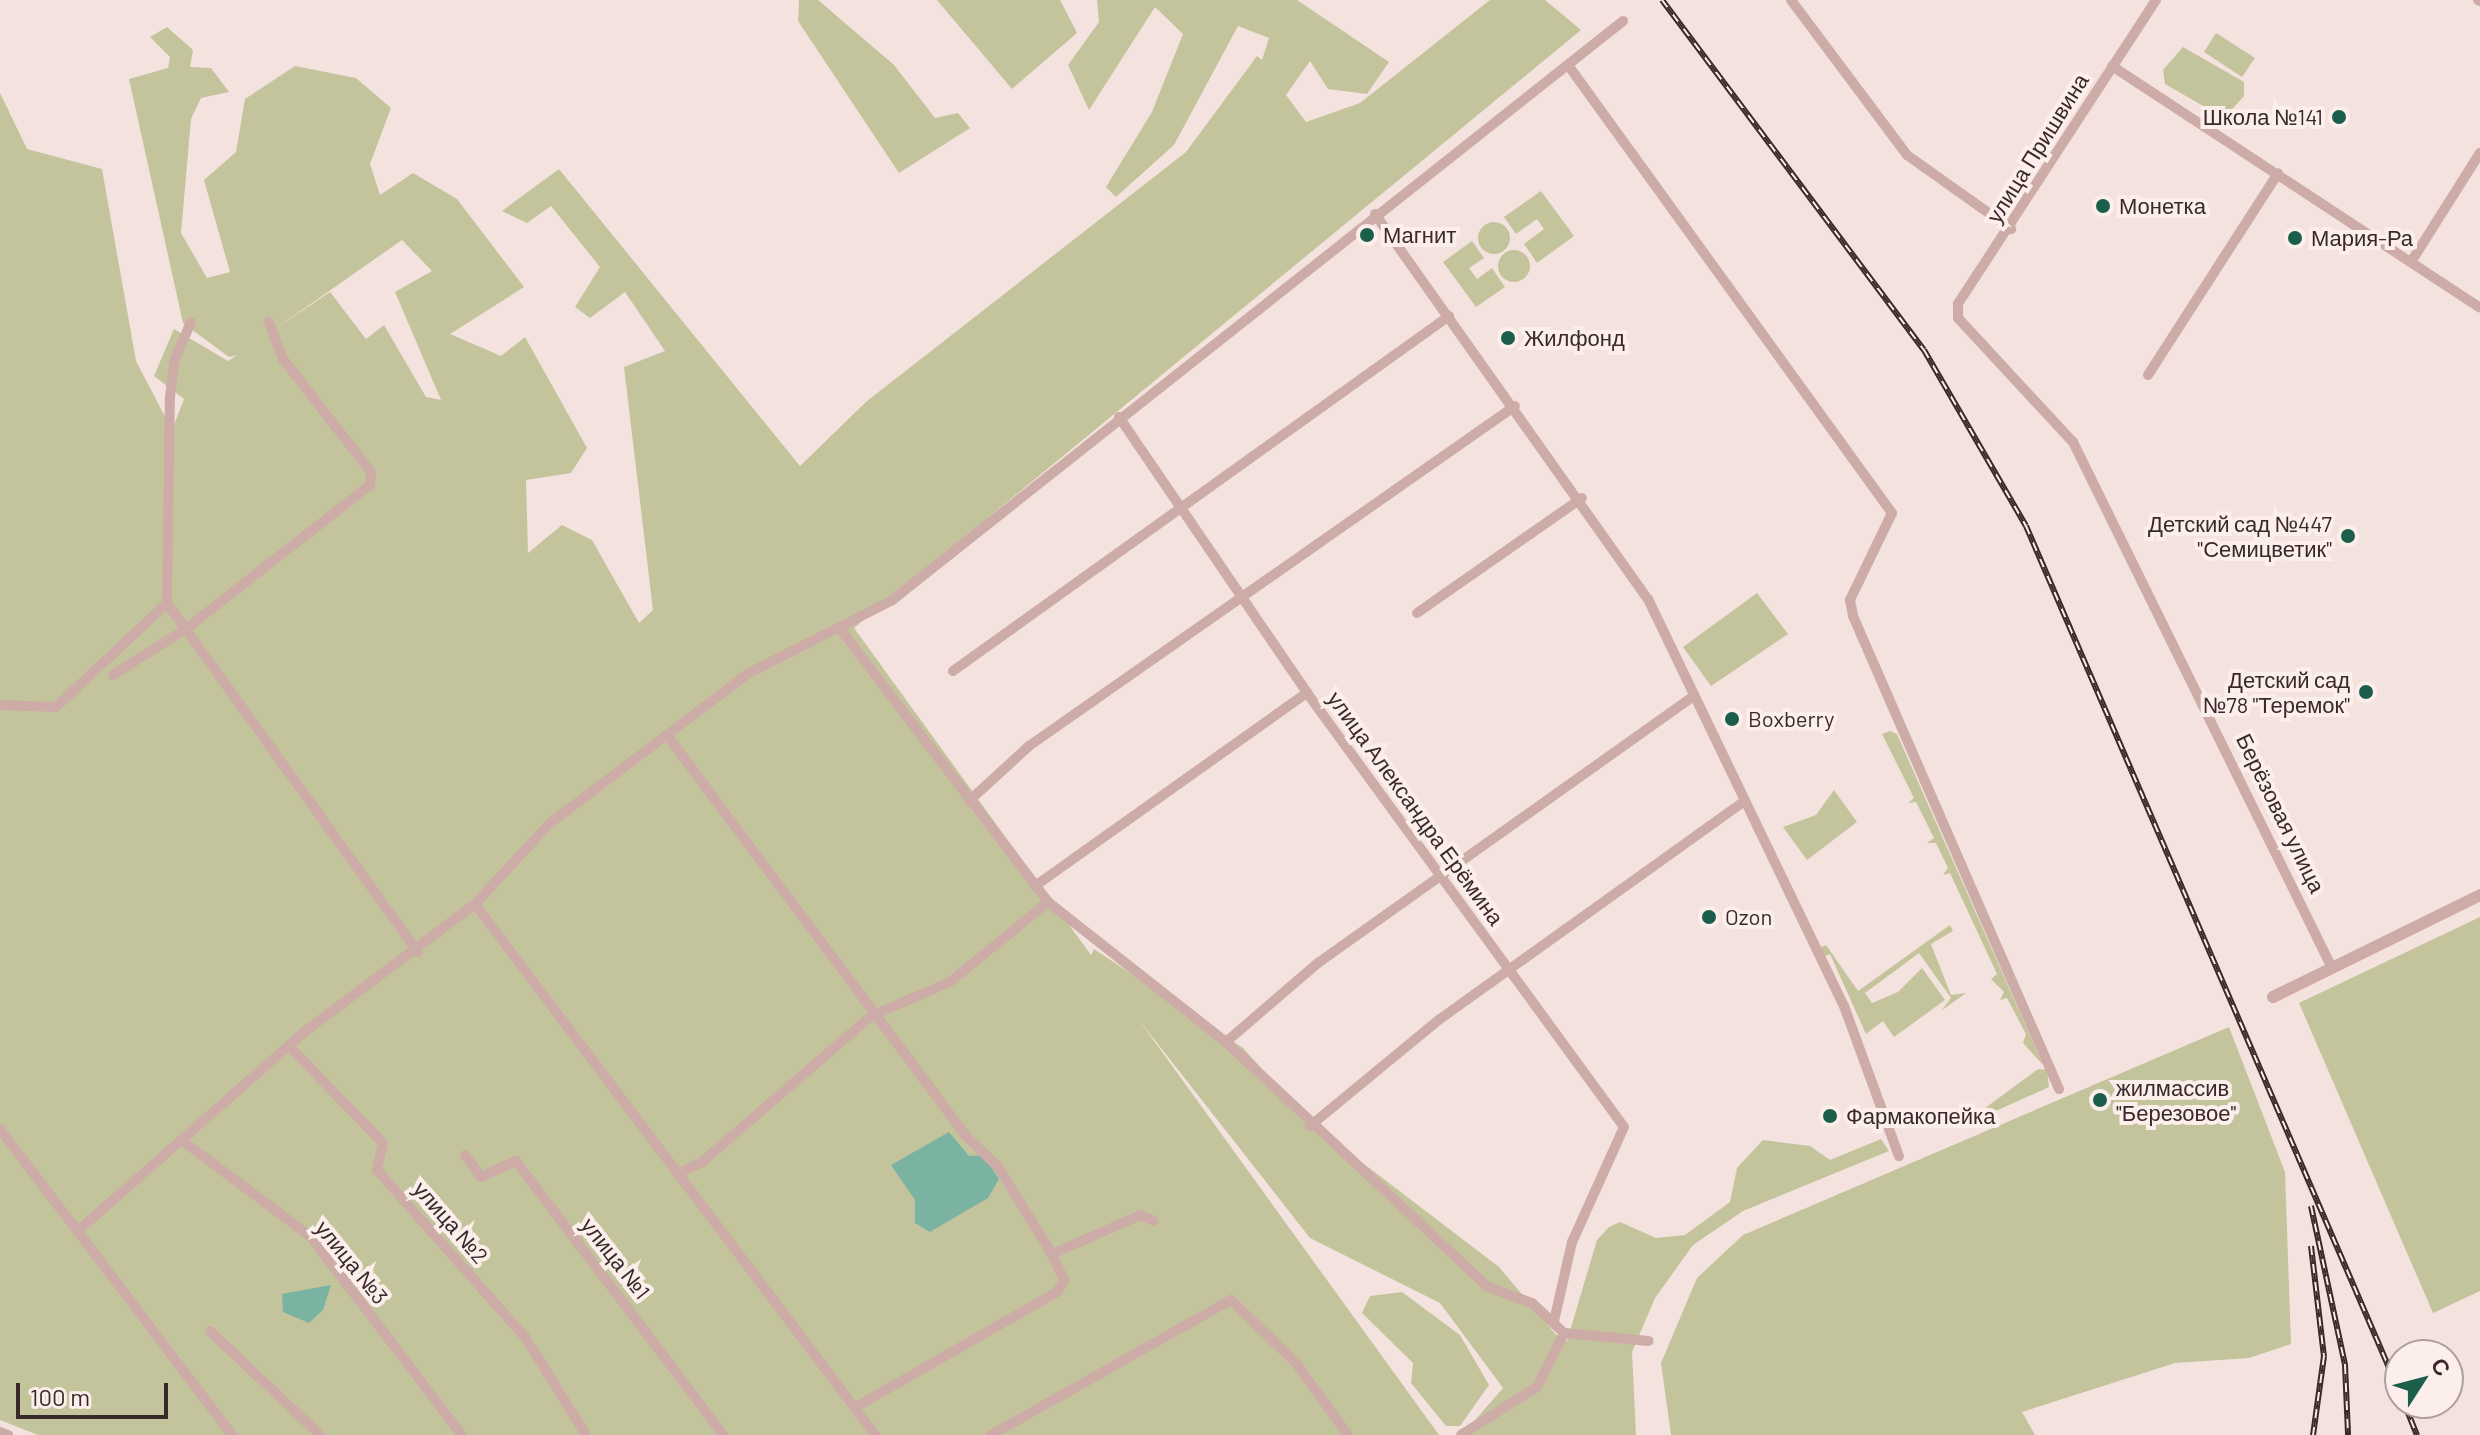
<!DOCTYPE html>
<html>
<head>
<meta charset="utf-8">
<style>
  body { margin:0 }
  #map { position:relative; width:2480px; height:1435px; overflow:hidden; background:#f4e2de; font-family:Barlow,sans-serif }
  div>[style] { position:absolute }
  .green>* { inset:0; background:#c4c49c }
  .round { border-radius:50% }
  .water>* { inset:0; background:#7bb3a2 }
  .minor>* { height:10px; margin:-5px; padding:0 5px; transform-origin:5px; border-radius:5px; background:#cdaca8 }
  .tertiary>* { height:12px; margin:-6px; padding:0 6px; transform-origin:6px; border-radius:6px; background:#cdaca8 }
  .rail>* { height:6px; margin-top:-3px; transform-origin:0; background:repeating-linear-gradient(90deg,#fbeeeb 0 9px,#3a292a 0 18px); box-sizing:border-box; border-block:2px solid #3a292a }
  .dots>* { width:22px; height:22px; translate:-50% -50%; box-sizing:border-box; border:4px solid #fbeeeb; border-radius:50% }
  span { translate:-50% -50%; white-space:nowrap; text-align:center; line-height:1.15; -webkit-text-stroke:8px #fbeeeb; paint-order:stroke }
  .poi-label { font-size:22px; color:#3a292a }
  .right { translate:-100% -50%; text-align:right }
  .left { translate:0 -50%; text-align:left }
  .street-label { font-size:22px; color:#3a292a }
  .north { position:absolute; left:2384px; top:1339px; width:80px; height:80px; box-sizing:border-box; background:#fbeeeb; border:2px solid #ae9f9e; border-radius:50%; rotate:54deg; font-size:22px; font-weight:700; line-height:32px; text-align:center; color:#3a292a }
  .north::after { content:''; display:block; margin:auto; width:28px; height:36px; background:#1b5e4b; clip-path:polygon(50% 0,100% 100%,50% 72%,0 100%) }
  .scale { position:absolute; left:16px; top:1383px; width:152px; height:36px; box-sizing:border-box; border:4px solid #3a292a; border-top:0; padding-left:10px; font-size:24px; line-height:28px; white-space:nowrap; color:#3a292a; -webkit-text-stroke:6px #fbeeeb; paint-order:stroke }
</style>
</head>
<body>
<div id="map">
  <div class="green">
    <i style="clip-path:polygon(799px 0,818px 0,894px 65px,935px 118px,958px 113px,970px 128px,899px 173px,798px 21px)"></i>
    <i style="clip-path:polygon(937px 0,1060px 0,1077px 33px,1012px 89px)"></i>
    <i style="clip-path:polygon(evenodd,1097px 0,1297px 0,1389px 62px,1367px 94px,1328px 89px,1310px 61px,1286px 95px,1306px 122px,1360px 103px,1490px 0,1545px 0,1581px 30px,854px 628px,1091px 955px,1094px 949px,1243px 1048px,1313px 1125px,1499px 1267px,1558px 1337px,1567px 1341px,1597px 1240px,1609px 1227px,1620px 1222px,1656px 1238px,1685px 1235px,1730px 1202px,1737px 1168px,1763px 1140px,1810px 1146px,1830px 1160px,1881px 1139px,1889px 1151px,1743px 1211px,1693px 1245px,1655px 1298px,1632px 1352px,1636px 1435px,1462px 1435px,1503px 1388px,1440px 1303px,1310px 1238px,1139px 1020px,1439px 1435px,38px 1435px,0 1420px,0 93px,27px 149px,102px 169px,136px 361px,172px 430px,184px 399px,154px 376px,174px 329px,228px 361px,237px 355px,229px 357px,183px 323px,129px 79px,168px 68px,170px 57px,150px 37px,167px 27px,193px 50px,190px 67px,211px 68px,229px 92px,201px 98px,191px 119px,181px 233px,207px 278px,230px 272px,204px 180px,236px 152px,245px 99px,295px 66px,356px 78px,391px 108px,370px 164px,380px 195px,413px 173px,457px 199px,524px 287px,450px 334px,501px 356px,525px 337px,587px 448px,571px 473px,526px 480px,528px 553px,562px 525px,592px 540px,639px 623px,653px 610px,624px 367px,665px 351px,625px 292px,590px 318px,575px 307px,600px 267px,551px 206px,527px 223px,502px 211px,559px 169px,800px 466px,867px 401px,1186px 152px,1257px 56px,1262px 60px,1269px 38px,1238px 26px,1174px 145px,1116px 197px,1106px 187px,1152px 112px,1183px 34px,1155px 7px,1089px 110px,1068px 65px,1099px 22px,1097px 0,402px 240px,432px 271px,395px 292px,441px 400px,426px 397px,384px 325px,366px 339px,330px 292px,275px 329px,402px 240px)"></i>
    <i style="clip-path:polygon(2216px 33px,2255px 58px,2242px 77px,2204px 52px)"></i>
    <i style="clip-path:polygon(2183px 47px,2244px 82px,2244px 96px,2224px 118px,2165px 84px,2163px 70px)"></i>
    <i style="clip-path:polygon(1541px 191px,1574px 236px,1537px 263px,1524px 244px,1544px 229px,1537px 219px,1516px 234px,1504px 217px)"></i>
    <i class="round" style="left:1478px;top:222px;width:32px;height:32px"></i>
    <i style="clip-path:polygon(1472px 241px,1484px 258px,1469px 268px,1477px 279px,1492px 268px,1505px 287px,1476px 307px,1443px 262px)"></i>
    <i class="round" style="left:1498px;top:250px;width:32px;height:32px"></i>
    <i style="clip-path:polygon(1757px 593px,1788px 634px,1711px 686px,1683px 647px)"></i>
    <i style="clip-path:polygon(1890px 731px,1897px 734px,2043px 1065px,2023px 1043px,2026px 1034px,2007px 998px,2000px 1000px,2004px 992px,1991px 979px,1997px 974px,1950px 873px,1943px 875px,1948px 868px,1936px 843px,1927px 843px,1934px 838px,1916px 802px,1908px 803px,1914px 798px,1882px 734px)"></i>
    <i style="clip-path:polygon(1834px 790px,1857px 822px,1807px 860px,1783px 827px,1816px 815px)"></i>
    <i style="clip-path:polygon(2480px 917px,2480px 1291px,2433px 1313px,2299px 1003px)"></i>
    <i style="clip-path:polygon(1950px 925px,1953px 931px,1931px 944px,1951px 995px,1966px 993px,1941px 1011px,1951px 998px,1919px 953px,1865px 993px,1872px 1003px,1898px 992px,1922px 968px,1945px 1000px,1894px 1037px,1883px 1021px,1866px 1034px,1830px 954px,1823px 957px,1819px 948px,1826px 945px,1858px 991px)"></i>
    <i style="clip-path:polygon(2229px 1027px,2285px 1172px,2291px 1344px,2249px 1358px,2175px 1363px,2022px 1412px,2035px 1435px,1671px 1435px,1661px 1363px,1697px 1278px,1743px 1235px)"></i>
    <i style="clip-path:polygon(2038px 1069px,2047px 1070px,2049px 1087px,1958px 1128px)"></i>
    <i style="clip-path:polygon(1402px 1292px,1460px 1335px,1489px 1385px,1460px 1426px,1446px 1426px,1411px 1383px,1413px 1363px,1362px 1313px,1370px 1296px)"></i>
  </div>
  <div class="water">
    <i style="clip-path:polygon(949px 1132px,969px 1156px,983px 1155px,999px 1179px,988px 1198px,930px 1232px,915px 1223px,915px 1200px,891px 1165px)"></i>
    <i style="clip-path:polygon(331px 1285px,323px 1310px,309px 1323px,283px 1312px,282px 1294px)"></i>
  </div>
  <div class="minor">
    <i style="left:1791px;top:0;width:194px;rotate:53.2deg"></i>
    <i style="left:1907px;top:155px;width:128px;rotate:35.4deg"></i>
    <i style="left:2156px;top:0;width:363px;rotate:123.1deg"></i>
    <i style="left:1958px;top:304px;width:14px;rotate:90deg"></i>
    <i style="left:1958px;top:318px;width:169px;rotate:47.2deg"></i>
    <i style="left:2073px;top:442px;width:586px;rotate:63.78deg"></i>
    <i style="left:2478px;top:0;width:2px;rotate:27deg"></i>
    <i style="left:1568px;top:65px;width:553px;rotate:54.13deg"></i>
    <i style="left:1892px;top:513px;width:97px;rotate:115.8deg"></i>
    <i style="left:1850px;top:600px;width:16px;rotate:79deg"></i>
    <i style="left:1853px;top:616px;width:516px;rotate:66.47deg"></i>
    <i style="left:2112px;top:66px;width:440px;rotate:33.3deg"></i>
    <i style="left:1375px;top:214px;width:472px;rotate:54.7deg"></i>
    <i style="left:1648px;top:599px;width:452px;rotate:64.3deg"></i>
    <i style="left:1844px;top:1006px;width:160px;rotate:69.9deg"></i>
    <i style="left:2411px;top:262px;width:129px;rotate:-57.7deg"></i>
    <i style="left:2148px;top:375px;width:240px;rotate:-57.2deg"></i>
    <i style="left:1119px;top:417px;width:334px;rotate:55.7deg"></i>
    <i style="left:1307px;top:693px;width:537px;rotate:53.86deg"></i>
    <i style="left:1624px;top:1127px;width:126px;rotate:114.3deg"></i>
    <i style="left:1572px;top:1242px;width:81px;rotate:102.8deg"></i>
    <i style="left:167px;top:603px;width:430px;rotate:54.3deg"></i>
    <i style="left:1417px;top:613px;width:201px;rotate:-34.9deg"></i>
    <i style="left:841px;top:630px;width:342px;rotate:52.7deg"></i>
    <i style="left:1048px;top:902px;width:226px;rotate:38.2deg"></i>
    <i style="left:1226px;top:1042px;width:359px;rotate:43.1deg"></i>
    <i style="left:1488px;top:1287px;width:47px;rotate:20deg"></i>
    <i style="left:1532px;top:1303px;width:44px;rotate:43.2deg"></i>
    <i style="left:1564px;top:1333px;width:85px;rotate:5.4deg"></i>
    <i style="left:953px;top:671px;width:610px;rotate:-35.59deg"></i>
    <i style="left:113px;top:675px;width:88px;rotate:-32.4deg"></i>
    <i style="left:187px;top:628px;width:232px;rotate:-38deg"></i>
    <i style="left:370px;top:485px;width:13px;rotate:-86deg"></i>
    <i style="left:371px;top:472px;width:143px;rotate:-127.9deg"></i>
    <i style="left:283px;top:359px;width:40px;rotate:-111deg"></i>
    <i style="left:0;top:705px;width:56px;rotate:2deg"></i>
    <i style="left:56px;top:707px;width:152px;rotate:-43.1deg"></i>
    <i style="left:167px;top:603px;width:206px;rotate:-89.2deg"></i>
    <i style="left:170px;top:397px;width:38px;rotate:-83deg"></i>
    <i style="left:175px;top:359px;width:40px;rotate:-66.6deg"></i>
    <i style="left:667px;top:735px;width:499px;rotate:53.3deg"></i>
    <i style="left:965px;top:1135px;width:47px;rotate:44.1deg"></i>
    <i style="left:999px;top:1168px;width:101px;rotate:58.4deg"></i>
    <i style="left:969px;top:801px;width:81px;rotate:-42.5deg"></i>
    <i style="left:1029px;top:746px;width:593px;rotate:-34.98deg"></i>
    <i style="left:1035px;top:886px;width:334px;rotate:-35.4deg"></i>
    <i style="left:475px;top:904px;width:665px;rotate:53.01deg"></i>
    <i style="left:1226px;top:1042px;width:121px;rotate:-40.7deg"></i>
    <i style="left:1318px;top:963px;width:461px;rotate:-35.4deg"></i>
    <i style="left:289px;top:1046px;width:135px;rotate:45.9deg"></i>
    <i style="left:383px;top:1143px;width:28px;rotate:103deg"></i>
    <i style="left:377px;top:1170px;width:223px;rotate:48.5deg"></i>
    <i style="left:525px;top:1337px;width:115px;rotate:58.1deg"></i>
    <i style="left:1310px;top:1126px;width:168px;rotate:-39.5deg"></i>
    <i style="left:1440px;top:1019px;width:375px;rotate:-35.6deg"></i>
    <i style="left:0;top:1129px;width:384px;rotate:52.8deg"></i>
    <i style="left:184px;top:1142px;width:159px;rotate:36.8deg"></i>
    <i style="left:311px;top:1237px;width:249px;rotate:52.7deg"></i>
    <i style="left:465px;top:1155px;width:27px;rotate:54deg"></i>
    <i style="left:481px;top:1177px;width:38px;rotate:-25deg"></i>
    <i style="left:516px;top:1161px;width:343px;rotate:52.9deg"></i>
    <i style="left:681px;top:1172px;width:23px;rotate:-25deg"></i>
    <i style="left:702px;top:1162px;width:223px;rotate:-40.8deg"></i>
    <i style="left:871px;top:1016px;width:86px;rotate:-23.3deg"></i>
    <i style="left:950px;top:982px;width:127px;rotate:-39.2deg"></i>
    <i style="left:80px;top:1229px;width:297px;rotate:-41.3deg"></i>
    <i style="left:303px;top:1033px;width:215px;rotate:-36.9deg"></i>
    <i style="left:475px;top:904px;width:109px;rotate:-47.2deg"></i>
    <i style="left:549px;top:824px;width:248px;rotate:-37.1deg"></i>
    <i style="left:747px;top:674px;width:161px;rotate:-26.9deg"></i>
    <i style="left:891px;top:601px;width:934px;rotate:-38.39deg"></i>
    <i style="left:210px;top:1331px;width:151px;rotate:43.4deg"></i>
    <i style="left:856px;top:1407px;width:232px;rotate:-29.8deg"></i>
    <i style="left:1057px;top:1292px;width:14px;rotate:-60deg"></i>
    <i style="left:1064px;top:1280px;width:29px;rotate:-115deg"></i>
    <i style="left:1052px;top:1254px;width:97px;rotate:-23.7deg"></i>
    <i style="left:1141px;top:1215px;width:14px;rotate:25deg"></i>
    <i style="left:0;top:1432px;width:9px;rotate:21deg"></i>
    <i style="left:991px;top:1435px;width:275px;rotate:-29.4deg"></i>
    <i style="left:1231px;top:1300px;width:91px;rotate:44.1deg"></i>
    <i style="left:1296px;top:1363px;width:89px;rotate:54.2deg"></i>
    <i style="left:1461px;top:1435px;width:90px;rotate:-32.3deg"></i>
    <i style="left:1537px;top:1387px;width:60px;rotate:-63.4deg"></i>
  </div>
  <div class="tertiary">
    <i style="left:2273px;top:997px;width:231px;rotate:-26.2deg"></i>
  </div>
  <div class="rail">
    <i style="left:1662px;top:0;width:437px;rotate:53.2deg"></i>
    <i style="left:1924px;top:350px;width:203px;rotate:59.9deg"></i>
    <i style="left:2026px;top:526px;width:944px;rotate:66.67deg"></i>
    <i style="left:2311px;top:1206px;width:163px;rotate:77.9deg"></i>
    <i style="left:2345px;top:1365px;width:70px;rotate:87.5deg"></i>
    <i style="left:2311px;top:1246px;width:111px;rotate:83.3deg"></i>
    <i style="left:2324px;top:1356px;width:80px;rotate:97.9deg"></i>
    <i style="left:2404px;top:1403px;width:35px;rotate:68deg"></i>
  </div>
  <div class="dots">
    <i style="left:2339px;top:117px;background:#1b5e4b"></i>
    <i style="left:2103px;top:206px;background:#1b5e4b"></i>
    <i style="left:1367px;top:235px;background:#1b5e4b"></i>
    <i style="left:2295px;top:238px;background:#1b5e4b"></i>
    <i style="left:1508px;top:338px;background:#1b5e4b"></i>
    <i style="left:2348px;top:536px;background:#1b5e4b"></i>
    <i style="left:2366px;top:692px;background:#1b5e4b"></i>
    <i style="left:1732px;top:719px;background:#1b5e4b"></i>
    <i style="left:1709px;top:917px;background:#1b5e4b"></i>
    <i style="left:2100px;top:1100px;background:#1b5e4b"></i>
    <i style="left:1830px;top:1116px;background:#1b5e4b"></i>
  </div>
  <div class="poi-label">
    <span class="right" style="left:2323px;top:117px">Школа №141</span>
    <span class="left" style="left:2119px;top:206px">Монетка</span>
    <span class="left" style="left:1383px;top:235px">Магнит</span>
    <span class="left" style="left:2311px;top:238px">Мария-Ра</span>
    <span class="left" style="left:1524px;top:338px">Жилфонд</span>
    <span class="right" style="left:2332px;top:536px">Детский сад №447<br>"Семицветик"</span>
    <span class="right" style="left:2350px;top:692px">Детский сад<br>№78 "Теремок"</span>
    <span class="left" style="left:1748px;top:719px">Boxberry</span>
    <span class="left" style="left:1725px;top:917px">Ozon</span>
    <span class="left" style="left:2116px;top:1100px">жилмассив<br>"Березовое"</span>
    <span class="left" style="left:1846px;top:1116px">Фармакопейка</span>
  </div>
  <div class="street-label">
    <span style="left:2037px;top:148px;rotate:-58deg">улица Пришвина</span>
    <span style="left:1416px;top:808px;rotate:54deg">улица Александра Ерёмина</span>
    <span style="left:2281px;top:813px;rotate:64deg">Берёзовая улица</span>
    <span style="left:451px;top:1222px;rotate:49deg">улица №2</span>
    <span style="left:616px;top:1258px;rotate:52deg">улица №1</span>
    <span style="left:352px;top:1262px;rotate:51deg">улица №3</span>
  </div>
  <div class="north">С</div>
  <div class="scale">100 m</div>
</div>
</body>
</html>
